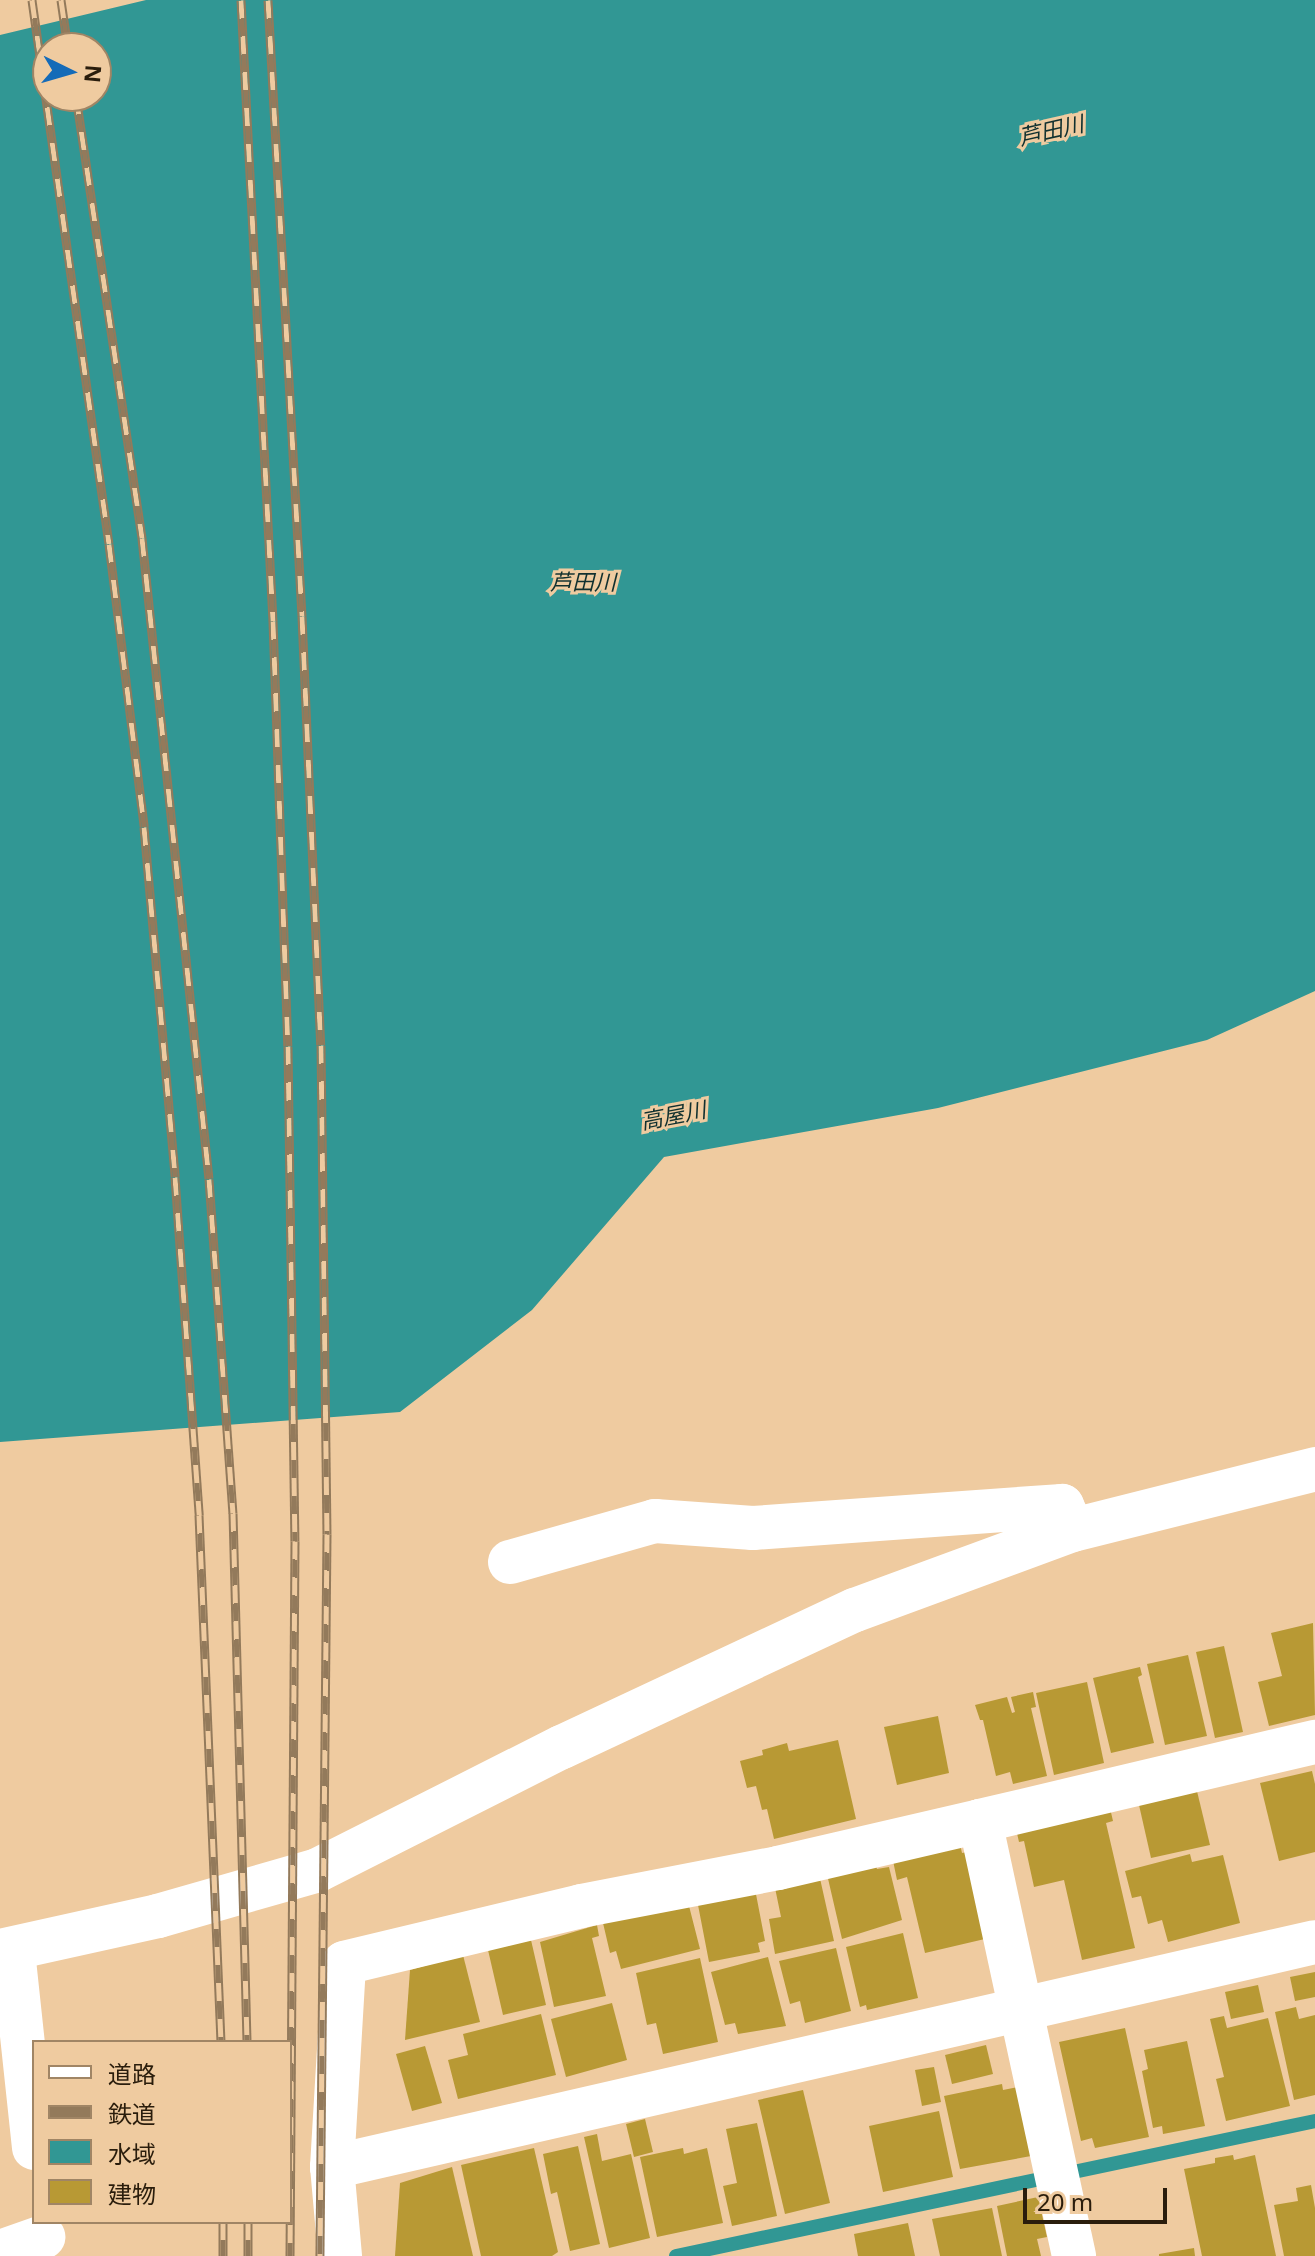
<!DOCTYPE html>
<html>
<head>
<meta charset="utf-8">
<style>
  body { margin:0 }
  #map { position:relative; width:1315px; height:2256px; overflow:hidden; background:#efcba0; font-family:"Noto Sans","Noto Sans JP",sans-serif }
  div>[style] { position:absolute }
  .water>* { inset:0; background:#319794 }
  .stream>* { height:14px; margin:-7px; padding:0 7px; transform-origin:7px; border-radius:7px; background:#319794 }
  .building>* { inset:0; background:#b89934 }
  .minor>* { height:44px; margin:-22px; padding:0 22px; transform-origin:22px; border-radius:22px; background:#fff }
  .rail>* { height:9px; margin-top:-4.5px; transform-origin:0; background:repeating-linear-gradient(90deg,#efcba0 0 18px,#937a5b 0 36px); box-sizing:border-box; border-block:2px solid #937a5b }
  span { translate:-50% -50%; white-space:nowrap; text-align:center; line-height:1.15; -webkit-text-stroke:6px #efcba0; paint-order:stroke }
  .water-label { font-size:22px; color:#11302f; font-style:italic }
  .legend { position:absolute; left:32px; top:2040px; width:260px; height:184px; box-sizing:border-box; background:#efcba0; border:2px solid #a08565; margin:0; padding:10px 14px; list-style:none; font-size:24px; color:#2a1d0c }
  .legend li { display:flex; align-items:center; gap:16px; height:40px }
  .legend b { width:40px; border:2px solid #a08565 }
  .north { position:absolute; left:32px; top:32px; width:80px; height:80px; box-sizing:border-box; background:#efcba0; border:2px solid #a08565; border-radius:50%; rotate:95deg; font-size:22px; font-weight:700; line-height:32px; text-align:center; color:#2a1d0c }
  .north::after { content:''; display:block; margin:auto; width:28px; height:36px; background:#156bb8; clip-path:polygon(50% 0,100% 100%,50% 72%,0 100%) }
  .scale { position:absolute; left:1023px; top:2188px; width:144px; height:36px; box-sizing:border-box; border:4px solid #2a1d0c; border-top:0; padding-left:10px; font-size:24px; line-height:28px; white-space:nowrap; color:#2a1d0c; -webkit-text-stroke:6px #efcba0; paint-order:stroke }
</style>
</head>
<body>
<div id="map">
  <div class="water">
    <i style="clip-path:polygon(evenodd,146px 0,1315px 0,1315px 991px,1207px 1040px,938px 1108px,664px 1157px,532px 1310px,400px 1412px,0 1442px,0 35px,146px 0,48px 48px,96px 48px,96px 96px,48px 96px,48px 48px)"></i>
  </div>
  <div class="stream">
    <i style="left:676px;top:2256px;width:653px;rotate:-11.93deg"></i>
  </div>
  <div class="building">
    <i style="clip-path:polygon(1313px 1623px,1315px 1715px,1269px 1726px,1258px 1682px,1282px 1676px,1271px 1633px)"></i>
    <i style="clip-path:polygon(1224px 1646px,1243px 1732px,1215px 1738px,1196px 1652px)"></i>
    <i style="clip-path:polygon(1188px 1655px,1207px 1736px,1165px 1745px,1147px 1664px)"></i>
    <i style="clip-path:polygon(1140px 1667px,1142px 1675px,1138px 1677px,1154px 1743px,1111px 1753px,1093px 1678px)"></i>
    <i style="clip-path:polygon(1087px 1682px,1104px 1763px,1054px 1775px,1036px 1693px)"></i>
    <i style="clip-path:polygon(1033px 1692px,1036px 1707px,1031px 1708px,1047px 1776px,1013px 1784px,1010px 1772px,996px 1776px,983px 1720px,980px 1720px,975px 1705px,1007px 1697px,1012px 1713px,1015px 1712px,1011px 1697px)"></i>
    <i style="clip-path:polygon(938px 1716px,949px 1773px,897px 1785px,884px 1727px)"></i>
    <i style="clip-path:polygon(838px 1740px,856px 1819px,774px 1839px,767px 1809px,762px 1810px,756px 1786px,747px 1788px,740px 1761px,763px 1755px,762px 1750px,787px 1743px,789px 1751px)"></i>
    <i style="clip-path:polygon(1312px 1771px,1315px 1784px,1315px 1852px,1279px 1861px,1260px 1783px)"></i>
    <i style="clip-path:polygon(1196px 1787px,1210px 1845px,1151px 1858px,1139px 1805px)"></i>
    <i style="clip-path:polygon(1110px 1808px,1113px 1821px,1106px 1823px,1135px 1948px,1082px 1960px,1064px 1880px,1034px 1887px,1024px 1841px,1019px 1842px,1016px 1829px)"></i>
    <i style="clip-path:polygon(958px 1835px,962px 1853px,972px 1851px,989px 1938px,925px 1953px,907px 1877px,897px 1880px,891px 1851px)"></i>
    <i style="clip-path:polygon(1190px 1854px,1192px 1862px,1223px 1855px,1240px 1923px,1168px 1942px,1162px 1920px,1148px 1924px,1141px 1896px,1132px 1898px,1125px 1871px)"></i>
    <i style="clip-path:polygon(875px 1863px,877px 1869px,889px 1867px,902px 1920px,842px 1939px,826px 1870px)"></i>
    <i style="clip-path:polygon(819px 1874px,834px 1941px,775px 1954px,769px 1919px,781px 1917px,774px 1883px)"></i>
    <i style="clip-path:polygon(755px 1889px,765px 1941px,758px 1943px,760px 1952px,709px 1962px,698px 1905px)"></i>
    <i style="clip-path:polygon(688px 1902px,700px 1949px,621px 1969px,616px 1951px,610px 1953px,603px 1923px)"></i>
    <i style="clip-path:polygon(597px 1925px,599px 1936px,592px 1938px,606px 1996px,554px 2007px,540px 1942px)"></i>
    <i style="clip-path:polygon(903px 1933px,918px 1998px,867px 2010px,866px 2005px,860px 2007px,846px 1947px)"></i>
    <i style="clip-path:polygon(531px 1940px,546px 2005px,503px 2015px,488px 1950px)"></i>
    <i style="clip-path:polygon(836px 1948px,851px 2011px,805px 2023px,800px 2001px,790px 2004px,779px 1961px)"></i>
    <i style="clip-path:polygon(463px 1955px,480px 2022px,405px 2040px,410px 1970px)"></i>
    <i style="clip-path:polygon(768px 1957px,786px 2026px,738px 2034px,735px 2023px,725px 2025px,711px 1972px)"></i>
    <i style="clip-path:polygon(700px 1958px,718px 2042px,663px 2054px,656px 2023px,647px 2025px,636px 1973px)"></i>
    <i style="clip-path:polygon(1315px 1972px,1315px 1997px,1295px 2001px,1290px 1977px)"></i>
    <i style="clip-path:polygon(1258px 1985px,1264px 2012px,1231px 2019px,1225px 1992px)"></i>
    <i style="clip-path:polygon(612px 2003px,627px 2060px,566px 2077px,551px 2019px)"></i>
    <i style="clip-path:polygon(1296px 2007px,1299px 2019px,1315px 2015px,1315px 2095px,1294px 2100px,1275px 2012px)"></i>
    <i style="clip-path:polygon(541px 2014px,556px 2075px,458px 2099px,448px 2060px,468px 2055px,463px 2034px)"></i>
    <i style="clip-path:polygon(1224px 2016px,1227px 2028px,1268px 2018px,1290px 2106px,1226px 2121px,1216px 2079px,1224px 2077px,1210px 2019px)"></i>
    <i style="clip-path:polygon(1125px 2028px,1149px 2137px,1095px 2148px,1092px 2138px,1081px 2141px,1059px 2042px)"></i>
    <i style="clip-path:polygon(1187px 2041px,1205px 2126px,1163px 2134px,1162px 2126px,1153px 2128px,1142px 2071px,1148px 2069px,1144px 2050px)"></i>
    <i style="clip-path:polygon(986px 2045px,993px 2074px,952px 2084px,945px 2055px)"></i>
    <i style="clip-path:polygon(425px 2046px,442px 2103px,412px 2111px,396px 2054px)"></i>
    <i style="clip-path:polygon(934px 2067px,941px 2102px,922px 2106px,915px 2070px)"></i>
    <i style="clip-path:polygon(1002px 2084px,1003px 2090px,1018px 2087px,1031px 2156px,960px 2169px,944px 2096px)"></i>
    <i style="clip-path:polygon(803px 2090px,830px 2203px,785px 2214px,758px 2100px)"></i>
    <i style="clip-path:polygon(939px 2111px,953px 2177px,883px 2192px,869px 2126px)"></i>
    <i style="clip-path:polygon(645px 2119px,653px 2152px,634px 2157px,626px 2124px)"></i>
    <i style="clip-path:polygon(757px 2123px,777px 2216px,732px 2226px,723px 2186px,737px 2183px,726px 2129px)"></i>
    <i style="clip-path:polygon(597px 2134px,602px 2161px,631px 2154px,650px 2238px,609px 2248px,584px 2137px)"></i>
    <i style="clip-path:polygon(578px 2146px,600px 2244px,570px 2251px,557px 2192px,551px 2194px,543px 2154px)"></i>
    <i style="clip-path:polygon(534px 2148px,558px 2252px,552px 2256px,481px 2256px,461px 2165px)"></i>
    <i style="clip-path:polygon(683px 2148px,684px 2154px,707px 2148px,723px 2223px,657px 2237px,640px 2157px)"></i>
    <i style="clip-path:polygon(1233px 2155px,1234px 2160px,1255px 2155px,1276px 2256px,1202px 2256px,1184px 2169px,1215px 2163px,1215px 2158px)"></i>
    <i style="clip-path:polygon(452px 2167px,473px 2256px,395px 2256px,400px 2183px)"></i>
    <i style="clip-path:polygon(1311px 2185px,1315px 2208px,1315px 2256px,1284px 2256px,1274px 2205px,1298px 2201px,1296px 2188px)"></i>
    <i style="clip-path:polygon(1038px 2197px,1047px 2237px,1037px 2239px,1041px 2256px,1007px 2256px,997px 2206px)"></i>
    <i style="clip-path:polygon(992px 2208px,1002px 2256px,940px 2256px,932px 2219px)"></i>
    <i style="clip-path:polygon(908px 2223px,915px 2256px,858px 2256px,854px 2234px)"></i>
    <i style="clip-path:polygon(1194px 2248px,1195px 2256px,1159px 2256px,1159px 2254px)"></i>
  </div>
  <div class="minor">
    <i style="left:510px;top:1562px;width:151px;rotate:-15.8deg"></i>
    <i style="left:655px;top:1521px;width:98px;rotate:4.1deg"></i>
    <i style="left:753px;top:1528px;width:310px;rotate:-4.1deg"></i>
    <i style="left:1062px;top:1506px;width:26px;rotate:65deg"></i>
    <i style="left:980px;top:1821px;width:445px;rotate:77.8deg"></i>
    <i style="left:0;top:1951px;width:162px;rotate:-12.5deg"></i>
    <i style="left:158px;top:1916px;width:166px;rotate:-16deg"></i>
    <i style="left:318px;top:1870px;width:273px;rotate:-26.8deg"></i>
    <i style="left:562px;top:1747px;width:323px;rotate:-25.1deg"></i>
    <i style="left:855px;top:1610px;width:232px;rotate:-20.2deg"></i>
    <i style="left:1073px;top:1530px;width:250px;rotate:-14.1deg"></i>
    <i style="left:13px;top:1951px;width:198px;rotate:83.9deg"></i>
    <i style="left:332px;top:2167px;width:204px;rotate:-86.6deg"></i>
    <i style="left:344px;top:1963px;width:244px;rotate:-13.5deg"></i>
    <i style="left:581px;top:1906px;width:201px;rotate:-10.9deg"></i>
    <i style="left:778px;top:1868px;width:207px;rotate:-13.1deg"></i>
    <i style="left:980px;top:1821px;width:344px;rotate:-13.3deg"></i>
    <i style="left:0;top:2252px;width:46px;rotate:-19.2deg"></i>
    <i style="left:340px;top:2256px;width:89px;rotate:-95.1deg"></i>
    <i style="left:332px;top:2167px;width:1008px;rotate:-12.89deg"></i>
  </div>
  <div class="rail">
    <i style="left:32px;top:0;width:549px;rotate:81.94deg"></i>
    <i style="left:109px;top:544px;width:285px;rotate:82.9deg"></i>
    <i style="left:144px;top:827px;width:351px;rotate:84.9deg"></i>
    <i style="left:175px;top:1177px;width:339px;rotate:85.9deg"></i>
    <i style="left:199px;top:1515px;width:527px;rotate:87.61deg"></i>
    <i style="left:61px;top:0;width:49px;rotate:81.7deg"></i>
    <i style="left:241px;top:0;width:622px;rotate:87.05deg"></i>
    <i style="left:273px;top:621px;width:425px;rotate:88deg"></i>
    <i style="left:288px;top:1046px;width:495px;rotate:89.2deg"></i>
    <i style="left:295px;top:1541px;width:715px;rotate:90.4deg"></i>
    <i style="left:268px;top:0;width:617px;rotate:86.84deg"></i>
    <i style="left:302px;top:616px;width:429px;rotate:87.5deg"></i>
    <i style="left:321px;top:1045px;width:489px;rotate:89.3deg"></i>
    <i style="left:327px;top:1534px;width:722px;rotate:90.56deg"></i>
    <i style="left:76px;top:96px;width:447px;rotate:81.5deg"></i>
    <i style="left:142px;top:538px;width:644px;rotate:84.03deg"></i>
    <i style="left:209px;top:1179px;width:335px;rotate:85.9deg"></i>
    <i style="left:233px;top:1513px;width:529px;rotate:88.48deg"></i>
    <i style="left:223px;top:2222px;width:34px;rotate:90deg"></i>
    <i style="left:248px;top:2222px;width:34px;rotate:90deg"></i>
  </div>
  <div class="water-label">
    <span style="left:1051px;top:130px;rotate:-13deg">芦田川</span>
    <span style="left:583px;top:582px">芦田川</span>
    <span style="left:673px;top:1115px;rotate:-11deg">高屋川</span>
  </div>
  <ul class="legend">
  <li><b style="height:10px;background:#fff"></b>道路</li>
  <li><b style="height:10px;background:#937a5b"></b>鉄道</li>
  <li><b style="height:22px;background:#319794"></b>水域</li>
  <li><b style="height:22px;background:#b89934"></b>建物</li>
  </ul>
  <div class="north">N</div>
  <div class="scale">20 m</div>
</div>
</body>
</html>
